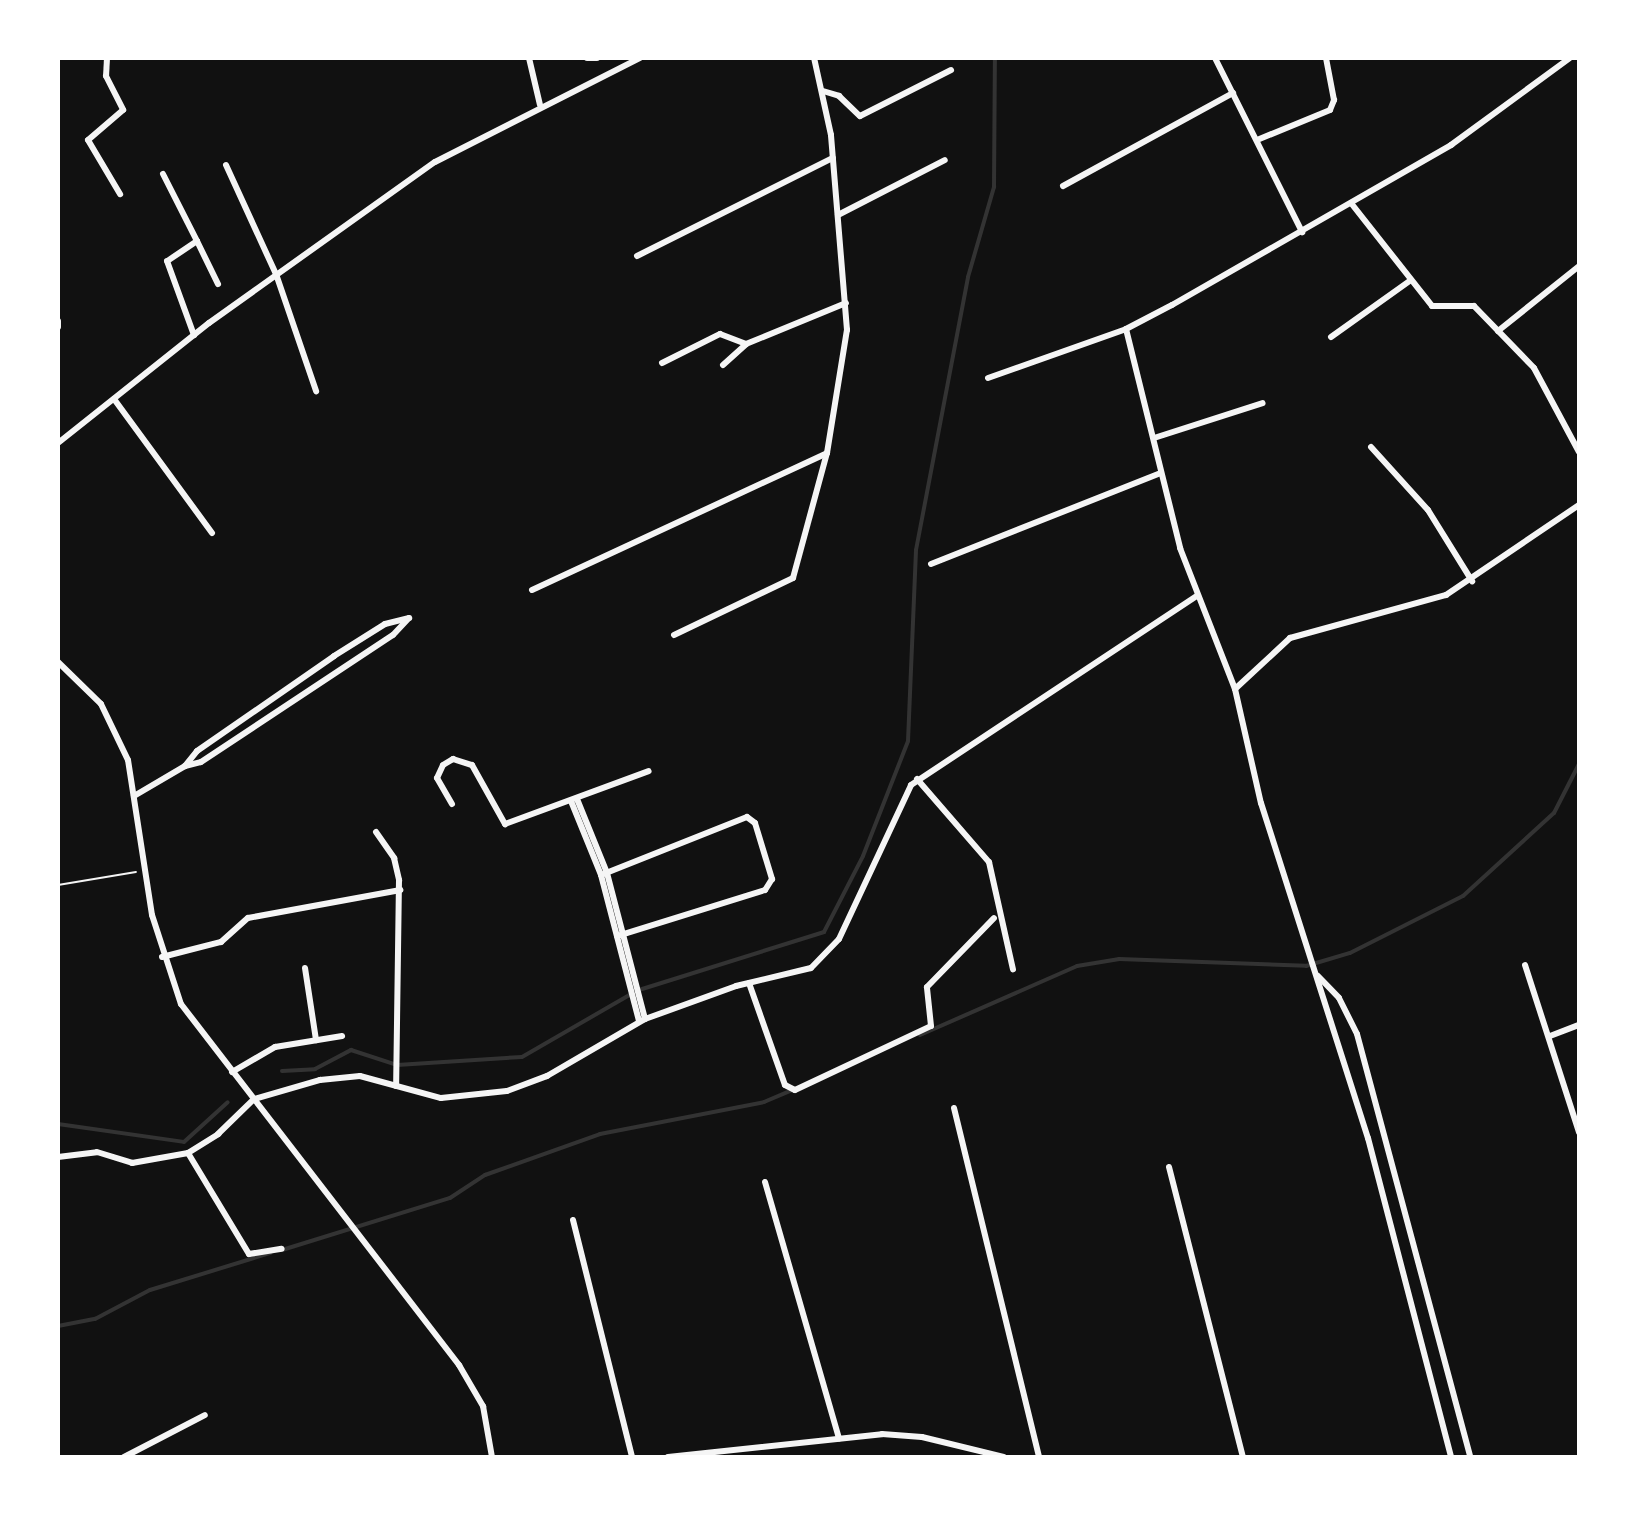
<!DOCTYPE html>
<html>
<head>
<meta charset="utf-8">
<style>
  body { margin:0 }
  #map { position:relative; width:1637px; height:1515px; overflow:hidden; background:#111; font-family:"Space Grotesk",sans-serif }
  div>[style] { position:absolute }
  .stream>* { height:4px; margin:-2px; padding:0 2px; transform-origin:2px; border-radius:2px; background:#333 }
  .path>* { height:2px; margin:-1px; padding:0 1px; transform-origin:1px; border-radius:1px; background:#f5f5f5 }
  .minor>* { height:6px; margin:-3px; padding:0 3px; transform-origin:3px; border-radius:3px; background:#f5f5f5 }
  span { translate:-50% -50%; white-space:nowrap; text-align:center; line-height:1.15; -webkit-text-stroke:8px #fff; paint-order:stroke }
  .frame { position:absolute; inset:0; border:60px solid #fff; pointer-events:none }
</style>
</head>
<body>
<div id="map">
  <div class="stream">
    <i style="left:639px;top:990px;width:194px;rotate:-17.4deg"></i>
    <i style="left:824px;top:932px;width:85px;rotate:-62.8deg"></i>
    <i style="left:863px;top:856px;width:123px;rotate:-68.6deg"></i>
    <i style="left:908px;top:741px;width:191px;rotate:-87.6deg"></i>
    <i style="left:916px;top:550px;width:278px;rotate:-79.2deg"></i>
    <i style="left:968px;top:277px;width:94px;rotate:-73.9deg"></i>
    <i style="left:994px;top:187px;width:129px;rotate:-89.6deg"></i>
    <i style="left:920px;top:1035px;width:171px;rotate:-23.7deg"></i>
    <i style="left:1077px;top:966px;width:43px;rotate:-9.5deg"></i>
    <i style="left:1119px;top:959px;width:187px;rotate:2.1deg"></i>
    <i style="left:1306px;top:966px;width:46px;rotate:-16.5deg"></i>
    <i style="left:1350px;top:953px;width:127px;rotate:-26.8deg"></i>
    <i style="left:1463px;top:896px;width:123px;rotate:-42.4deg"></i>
    <i style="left:1554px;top:813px;width:55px;rotate:-63deg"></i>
    <i style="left:282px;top:1071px;width:33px;rotate:-3deg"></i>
    <i style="left:315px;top:1069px;width:41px;rotate:-27.8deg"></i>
    <i style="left:351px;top:1050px;width:48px;rotate:18.1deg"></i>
    <i style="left:397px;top:1065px;width:125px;rotate:-3.7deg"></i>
    <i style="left:522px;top:1057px;width:126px;rotate:-30deg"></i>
    <i style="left:58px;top:1124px;width:127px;rotate:8.1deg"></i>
    <i style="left:184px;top:1142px;width:59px;rotate:-42.3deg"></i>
    <i style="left:282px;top:1250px;width:176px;rotate:-17.2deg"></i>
    <i style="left:450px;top:1198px;width:42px;rotate:-33.3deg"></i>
    <i style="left:485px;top:1175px;width:122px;rotate:-19.6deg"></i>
    <i style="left:600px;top:1134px;width:167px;rotate:-11deg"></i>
    <i style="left:764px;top:1102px;width:33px;rotate:-23deg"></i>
    <i style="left:58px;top:1326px;width:38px;rotate:-11deg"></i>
    <i style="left:95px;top:1319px;width:62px;rotate:-27.8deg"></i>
    <i style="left:150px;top:1290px;width:126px;rotate:-17.1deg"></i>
  </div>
  <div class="path">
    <i style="left:58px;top:885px;width:79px;rotate:-9.5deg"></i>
  </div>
  <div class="minor">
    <i style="left:107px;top:58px;width:18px;rotate:93deg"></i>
    <i style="left:106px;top:76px;width:38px;rotate:63deg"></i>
    <i style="left:123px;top:110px;width:46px;rotate:139.4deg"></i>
    <i style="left:88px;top:140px;width:63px;rotate:59.3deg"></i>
    <i style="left:529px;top:58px;width:48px;rotate:76.8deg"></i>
    <i style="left:587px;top:58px;width:10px"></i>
    <i style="left:1215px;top:58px;width:195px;rotate:63.4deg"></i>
    <i style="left:823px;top:91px;width:17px;rotate:17deg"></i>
    <i style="left:839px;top:96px;width:29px;rotate:44deg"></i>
    <i style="left:860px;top:116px;width:102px;rotate:-26.8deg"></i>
    <i style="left:1257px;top:140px;width:79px;rotate:-22.3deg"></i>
    <i style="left:1330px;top:110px;width:11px;rotate:-68deg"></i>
    <i style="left:1334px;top:100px;width:43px;rotate:-100.8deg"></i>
    <i style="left:226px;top:165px;width:120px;rotate:65.4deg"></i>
    <i style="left:276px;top:274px;width:124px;rotate:71.1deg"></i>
    <i style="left:163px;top:174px;width:75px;rotate:63.1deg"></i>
    <i style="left:197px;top:241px;width:36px;rotate:146deg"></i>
    <i style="left:167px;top:261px;width:79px;rotate:70deg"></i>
    <i style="left:1063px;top:186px;width:194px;rotate:-28.7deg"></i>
    <i style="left:1351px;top:203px;width:131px;rotate:51.8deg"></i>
    <i style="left:1432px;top:306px;width:42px"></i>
    <i style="left:1474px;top:306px;width:86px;rotate:45.9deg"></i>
    <i style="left:1534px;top:368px;width:95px;rotate:61.8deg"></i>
    <i style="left:838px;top:215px;width:120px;rotate:-27.2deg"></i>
    <i style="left:197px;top:241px;width:48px;rotate:64deg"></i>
    <i style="left:637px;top:256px;width:219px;rotate:-26.6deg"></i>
    <i style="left:58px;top:321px;width:6px;rotate:90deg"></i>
    <i style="left:1126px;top:329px;width:226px;rotate:76.1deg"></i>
    <i style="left:1180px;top:548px;width:151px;rotate:68.7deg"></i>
    <i style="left:1235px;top:689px;width:117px;rotate:77.2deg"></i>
    <i style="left:1261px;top:803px;width:352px;rotate:72.3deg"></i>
    <i style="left:1368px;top:1138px;width:330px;rotate:75.4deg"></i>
    <i style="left:1498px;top:331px;width:104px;rotate:-38.7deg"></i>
    <i style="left:1331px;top:337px;width:98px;rotate:-35.5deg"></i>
    <i style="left:662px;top:363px;width:65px;rotate:-26.6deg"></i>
    <i style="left:720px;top:334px;width:28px;rotate:21deg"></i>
    <i style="left:723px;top:365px;width:31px;rotate:-42deg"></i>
    <i style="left:746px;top:344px;width:108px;rotate:-22.3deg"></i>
    <i style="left:988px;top:378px;width:146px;rotate:-19.5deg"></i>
    <i style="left:1126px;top:329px;width:52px;rotate:-27.6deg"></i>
    <i style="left:1172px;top:305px;width:322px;rotate:-29.8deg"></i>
    <i style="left:1451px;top:145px;width:147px;rotate:-36.2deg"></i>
    <i style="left:114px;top:399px;width:166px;rotate:53.8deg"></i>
    <i style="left:1154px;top:438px;width:114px;rotate:-17.8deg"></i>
    <i style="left:58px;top:443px;width:193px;rotate:-38.5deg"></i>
    <i style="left:209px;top:323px;width:277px;rotate:-35.5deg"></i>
    <i style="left:435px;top:162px;width:230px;rotate:-26.9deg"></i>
    <i style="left:1371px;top:447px;width:85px;rotate:47.9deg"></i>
    <i style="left:1428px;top:510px;width:84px;rotate:58.2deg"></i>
    <i style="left:931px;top:564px;width:247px;rotate:-21.6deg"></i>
    <i style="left:532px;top:590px;width:325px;rotate:-24.9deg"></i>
    <i style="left:674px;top:635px;width:132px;rotate:-25.6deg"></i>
    <i style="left:793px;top:578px;width:130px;rotate:-74.8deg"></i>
    <i style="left:827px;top:453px;width:125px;rotate:-80.8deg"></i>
    <i style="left:847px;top:330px;width:196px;rotate:-94.7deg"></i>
    <i style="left:831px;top:135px;width:79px;rotate:-102.4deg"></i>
    <i style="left:58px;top:662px;width:60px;rotate:44.3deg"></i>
    <i style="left:101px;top:704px;width:62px;rotate:64.3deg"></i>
    <i style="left:128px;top:760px;width:157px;rotate:81.2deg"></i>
    <i style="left:152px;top:915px;width:94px;rotate:72deg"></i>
    <i style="left:181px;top:1004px;width:456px;rotate:52.4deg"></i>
    <i style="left:459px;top:1365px;width:48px;rotate:59.7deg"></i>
    <i style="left:483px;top:1406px;width:52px;rotate:80deg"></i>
    <i style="left:1235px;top:689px;width:75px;rotate:-42.8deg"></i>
    <i style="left:1290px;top:638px;width:162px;rotate:-15.4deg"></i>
    <i style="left:1446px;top:595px;width:161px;rotate:-34.1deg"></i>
    <i style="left:185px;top:766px;width:19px;rotate:-51deg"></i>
    <i style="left:197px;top:751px;width:167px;rotate:-34.7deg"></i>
    <i style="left:334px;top:656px;width:60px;rotate:-32.1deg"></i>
    <i style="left:385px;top:624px;width:25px;rotate:-14deg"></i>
    <i style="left:917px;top:779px;width:110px;rotate:49.1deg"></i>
    <i style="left:989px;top:862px;width:110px;rotate:77.4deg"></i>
    <i style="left:134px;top:796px;width:59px;rotate:-30.5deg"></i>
    <i style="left:185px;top:766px;width:16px;rotate:-14deg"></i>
    <i style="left:201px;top:762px;width:230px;rotate:-33.5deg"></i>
    <i style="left:393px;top:635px;width:23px;rotate:-47deg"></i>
    <i style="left:577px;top:799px;width:80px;rotate:67.9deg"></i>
    <i style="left:607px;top:873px;width:151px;rotate:75.4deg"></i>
    <i style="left:571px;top:801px;width:80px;rotate:67.9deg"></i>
    <i style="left:601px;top:875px;width:151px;rotate:75.4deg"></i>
    <i style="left:452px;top:804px;width:30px;rotate:-120deg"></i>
    <i style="left:437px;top:778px;width:14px;rotate:-65deg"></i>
    <i style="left:443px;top:765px;width:12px;rotate:-31deg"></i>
    <i style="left:453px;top:759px;width:20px;rotate:18deg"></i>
    <i style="left:472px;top:765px;width:68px;rotate:60.8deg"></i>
    <i style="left:505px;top:824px;width:153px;rotate:-20.2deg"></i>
    <i style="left:376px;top:832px;width:32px;rotate:55deg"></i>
    <i style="left:394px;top:858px;width:23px;rotate:77deg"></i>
    <i style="left:399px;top:880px;width:206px;rotate:90.8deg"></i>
    <i style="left:601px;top:875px;width:157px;rotate:-21.7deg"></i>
    <i style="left:747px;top:817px;width:10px;rotate:37deg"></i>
    <i style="left:755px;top:823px;width:59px;rotate:73.1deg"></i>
    <i style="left:772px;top:879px;width:13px;rotate:122deg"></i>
    <i style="left:765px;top:890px;width:155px;rotate:162.7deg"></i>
    <i style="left:162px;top:957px;width:61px;rotate:-14.3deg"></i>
    <i style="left:221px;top:942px;width:36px;rotate:-42deg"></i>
    <i style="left:248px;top:918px;width:155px;rotate:-10.4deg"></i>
    <i style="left:1525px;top:965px;width:176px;rotate:72.1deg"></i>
    <i style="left:305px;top:968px;width:73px;rotate:81.3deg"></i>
    <i style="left:1318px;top:976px;width:30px;rotate:46deg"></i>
    <i style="left:1339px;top:998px;width:40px;rotate:63.4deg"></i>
    <i style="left:1357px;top:1034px;width:438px;rotate:75deg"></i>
    <i style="left:749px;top:983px;width:108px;rotate:70.6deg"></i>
    <i style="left:785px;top:1085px;width:11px;rotate:27deg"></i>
    <i style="left:795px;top:1090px;width:150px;rotate:-25.2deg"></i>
    <i style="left:931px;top:1026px;width:39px;rotate:-96deg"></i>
    <i style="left:927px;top:987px;width:96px;rotate:-45.8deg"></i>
    <i style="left:1550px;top:1036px;width:31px;rotate:-21deg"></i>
    <i style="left:232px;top:1072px;width:50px;rotate:-30.2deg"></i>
    <i style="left:275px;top:1047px;width:68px;rotate:-9.3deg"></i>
    <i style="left:954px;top:1108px;width:359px;rotate:76.3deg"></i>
    <i style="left:188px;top:1153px;width:118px;rotate:58.9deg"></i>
    <i style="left:249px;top:1254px;width:33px;rotate:-9deg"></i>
    <i style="left:58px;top:1157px;width:39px;rotate:-7deg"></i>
    <i style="left:97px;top:1152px;width:37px;rotate:17deg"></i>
    <i style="left:132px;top:1163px;width:57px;rotate:-10.1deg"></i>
    <i style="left:188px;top:1153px;width:36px;rotate:-32deg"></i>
    <i style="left:218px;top:1134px;width:50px;rotate:-44.2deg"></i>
    <i style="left:254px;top:1099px;width:69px;rotate:-16.1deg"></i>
    <i style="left:320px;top:1080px;width:40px;rotate:-5.7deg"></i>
    <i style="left:360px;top:1076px;width:84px;rotate:15.2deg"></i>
    <i style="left:441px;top:1098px;width:66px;rotate:-6.1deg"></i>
    <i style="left:507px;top:1091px;width:43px;rotate:-20.6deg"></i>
    <i style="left:547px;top:1076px;width:113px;rotate:-30.2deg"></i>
    <i style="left:645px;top:1019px;width:97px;rotate:-19.9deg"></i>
    <i style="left:736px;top:986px;width:77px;rotate:-13.5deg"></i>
    <i style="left:811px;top:968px;width:40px;rotate:-46deg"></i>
    <i style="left:839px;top:939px;width:170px;rotate:-64.9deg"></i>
    <i style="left:911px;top:785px;width:343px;rotate:-33.5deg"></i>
    <i style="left:1169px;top:1167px;width:299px;rotate:75.7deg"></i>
    <i style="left:765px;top:1182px;width:267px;rotate:73.9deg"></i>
    <i style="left:573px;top:1220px;width:244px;rotate:76deg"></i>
    <i style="left:124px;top:1457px;width:91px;rotate:-27.4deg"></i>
    <i style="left:668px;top:1457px;width:215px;rotate:-6.1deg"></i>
    <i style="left:882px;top:1434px;width:40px;rotate:4.3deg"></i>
    <i style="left:922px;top:1437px;width:84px;rotate:13.7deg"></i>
  </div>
  <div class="frame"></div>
</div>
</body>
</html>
